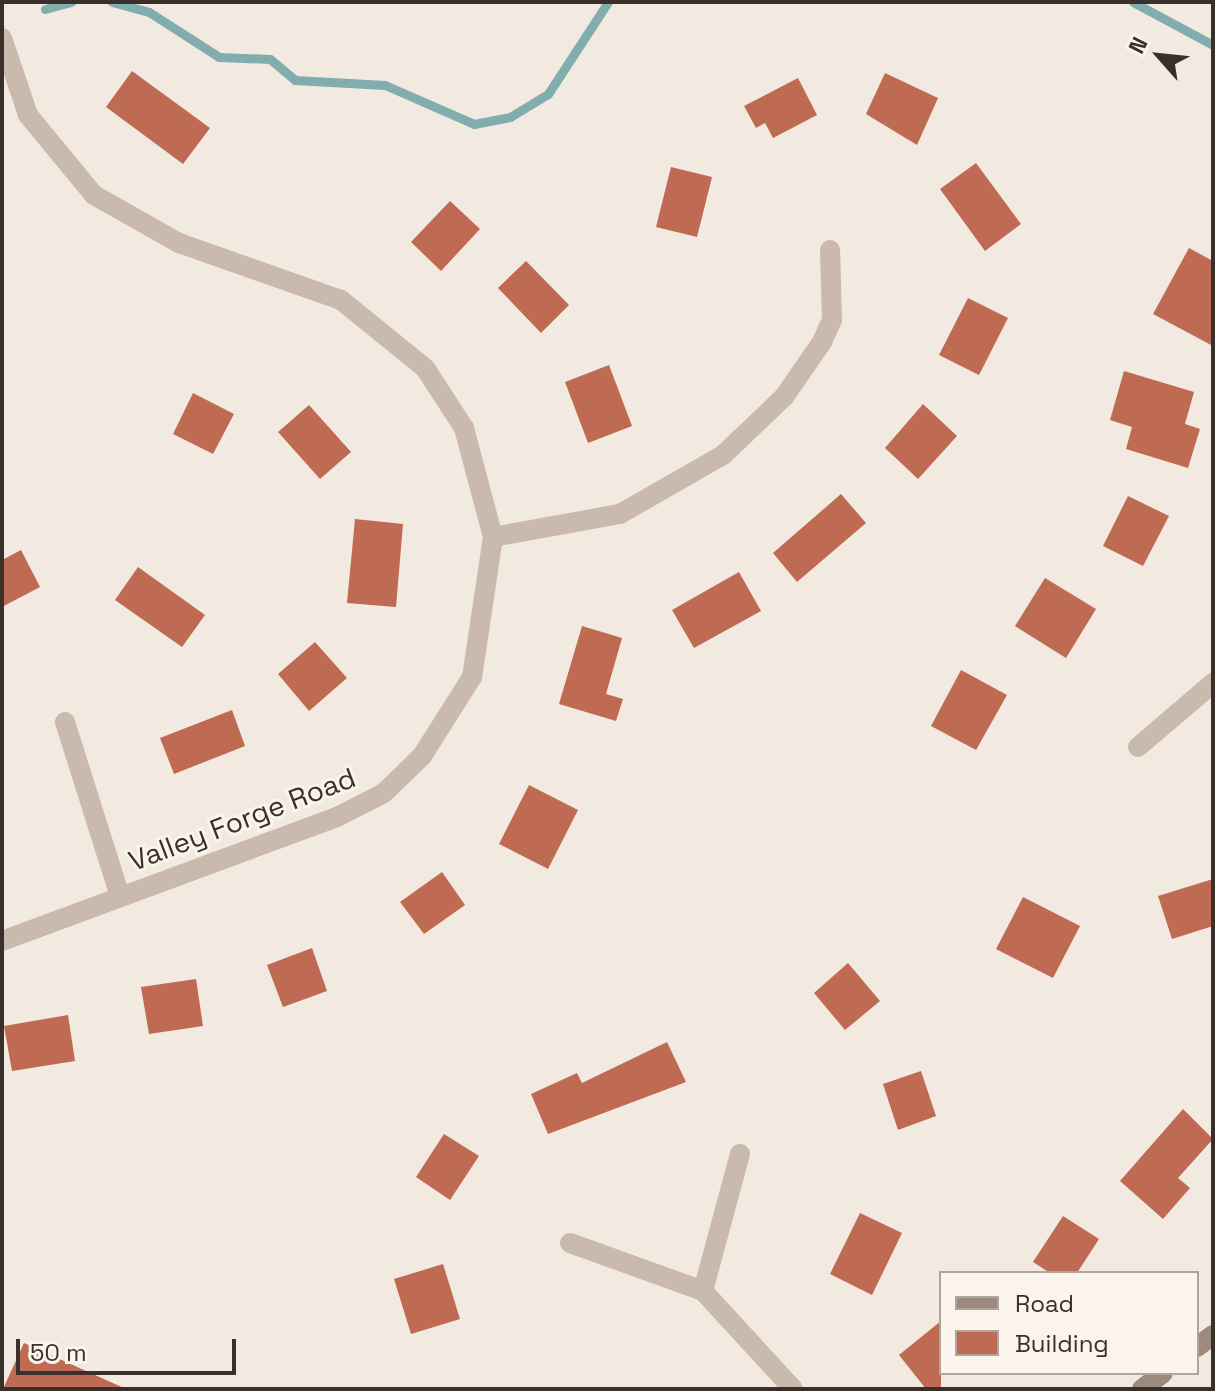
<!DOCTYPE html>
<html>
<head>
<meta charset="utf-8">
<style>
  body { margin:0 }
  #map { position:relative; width:1215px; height:1391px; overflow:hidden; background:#f2e9e1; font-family:"Space Grotesk",sans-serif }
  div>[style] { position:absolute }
  .stream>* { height:9px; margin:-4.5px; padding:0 4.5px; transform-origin:4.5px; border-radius:4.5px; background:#81adad }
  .building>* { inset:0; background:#bf6a52 }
  .street>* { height:20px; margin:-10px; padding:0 10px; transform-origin:10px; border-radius:10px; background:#cab9ad }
  .secondary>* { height:20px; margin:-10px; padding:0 10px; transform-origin:10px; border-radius:10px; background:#9d897e }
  span { translate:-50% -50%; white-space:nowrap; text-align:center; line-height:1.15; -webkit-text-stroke:6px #faf4ed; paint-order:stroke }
  .street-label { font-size:28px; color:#392f2b }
  .frame { position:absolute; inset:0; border:4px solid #392f2b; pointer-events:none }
  .legend { position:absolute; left:939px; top:1271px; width:260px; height:104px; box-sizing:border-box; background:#faf4ed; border:2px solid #ada59f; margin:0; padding:10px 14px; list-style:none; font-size:24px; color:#392f2b }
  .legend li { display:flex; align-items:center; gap:16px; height:40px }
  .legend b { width:40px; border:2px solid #ada59f }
  .north { position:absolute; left:1119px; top:16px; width:80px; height:80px; -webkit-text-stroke:6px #faf4ed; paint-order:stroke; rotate:297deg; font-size:22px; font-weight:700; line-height:32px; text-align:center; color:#392f2b }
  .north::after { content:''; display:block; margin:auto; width:28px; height:36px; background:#392f2b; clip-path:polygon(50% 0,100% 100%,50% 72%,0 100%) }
  .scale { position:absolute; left:16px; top:1339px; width:220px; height:36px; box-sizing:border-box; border:4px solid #392f2b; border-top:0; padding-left:10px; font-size:24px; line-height:28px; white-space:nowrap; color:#392f2b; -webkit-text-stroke:6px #faf4ed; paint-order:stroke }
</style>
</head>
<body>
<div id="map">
  <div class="stream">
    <i style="left:112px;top:2px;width:38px;rotate:15deg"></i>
    <i style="left:149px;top:12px;width:83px;rotate:32.7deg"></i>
    <i style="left:219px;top:57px;width:51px;rotate:2.2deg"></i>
    <i style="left:270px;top:59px;width:33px;rotate:40deg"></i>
    <i style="left:295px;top:80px;width:90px;rotate:3.2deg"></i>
    <i style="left:385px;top:85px;width:97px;rotate:23.7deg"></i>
    <i style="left:474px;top:124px;width:37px;rotate:-11deg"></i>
    <i style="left:510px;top:117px;width:44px;rotate:-31.2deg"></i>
    <i style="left:548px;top:94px;width:110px;rotate:-56.9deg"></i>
    <i style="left:1133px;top:2px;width:91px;rotate:28.3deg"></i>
    <i style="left:45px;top:9px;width:27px;rotate:-15deg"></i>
  </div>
  <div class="building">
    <i style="clip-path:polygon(132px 71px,210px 128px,183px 164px,106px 107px)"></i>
    <i style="clip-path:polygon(885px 73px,938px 98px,917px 145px,866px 114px)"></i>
    <i style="clip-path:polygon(798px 78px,817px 115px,773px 138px,765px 123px,756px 128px,744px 106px)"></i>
    <i style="clip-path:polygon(976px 163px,1021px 224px,985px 251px,940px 189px)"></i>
    <i style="clip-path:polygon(671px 167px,712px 177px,697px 237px,656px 227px)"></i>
    <i style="clip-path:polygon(450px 201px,480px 229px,441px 271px,411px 242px)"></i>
    <i style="clip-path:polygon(1189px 248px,1213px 261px,1213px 346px,1153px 314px)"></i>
    <i style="clip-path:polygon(526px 261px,569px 305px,541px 333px,498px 288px)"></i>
    <i style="clip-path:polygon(968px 298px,1008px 318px,979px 375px,939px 355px)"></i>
    <i style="clip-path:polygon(609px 365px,632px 426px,588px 443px,565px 382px)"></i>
    <i style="clip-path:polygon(1124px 371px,1194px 392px,1185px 424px,1200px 429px,1188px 468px,1126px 449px,1132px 427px,1110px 420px)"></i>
    <i style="clip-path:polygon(193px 393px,234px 414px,213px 454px,173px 434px)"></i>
    <i style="clip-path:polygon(923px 404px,957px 436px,918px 479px,885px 448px)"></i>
    <i style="clip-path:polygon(309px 405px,351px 452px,320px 479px,278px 432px)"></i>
    <i style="clip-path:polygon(841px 494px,866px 523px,797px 582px,773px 553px)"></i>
    <i style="clip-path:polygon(1128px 496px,1169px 516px,1143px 566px,1103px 546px)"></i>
    <i style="clip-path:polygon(355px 519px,403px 524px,396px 607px,347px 603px)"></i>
    <i style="clip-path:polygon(21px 550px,40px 587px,2px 607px,2px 560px)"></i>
    <i style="clip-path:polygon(138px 567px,205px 615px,182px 647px,115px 600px)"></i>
    <i style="clip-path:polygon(739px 572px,761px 611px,694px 648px,672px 610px)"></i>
    <i style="clip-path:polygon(1045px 578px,1096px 609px,1066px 658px,1015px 626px)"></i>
    <i style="clip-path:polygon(582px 626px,622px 638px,606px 694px,623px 699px,616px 721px,559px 704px)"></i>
    <i style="clip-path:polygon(315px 642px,347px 678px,309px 711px,278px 674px)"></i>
    <i style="clip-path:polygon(961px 670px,1007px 695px,976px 750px,931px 726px)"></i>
    <i style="clip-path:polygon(232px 710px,245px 746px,174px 774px,160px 738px)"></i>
    <i style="clip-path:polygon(529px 785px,578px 810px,548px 869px,499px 844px)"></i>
    <i style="clip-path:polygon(442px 872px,465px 905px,424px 934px,400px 902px)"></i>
    <i style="clip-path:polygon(1213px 879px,1213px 926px,1172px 939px,1158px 896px)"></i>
    <i style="clip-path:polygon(1023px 897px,1080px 926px,1053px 978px,996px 949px)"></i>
    <i style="clip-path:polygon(312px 948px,327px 991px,283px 1007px,267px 965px)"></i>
    <i style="clip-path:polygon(848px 963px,880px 1001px,845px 1030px,814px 993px)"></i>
    <i style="clip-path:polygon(196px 979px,203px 1026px,149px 1034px,141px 987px)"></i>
    <i style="clip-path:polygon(68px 1015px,75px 1061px,12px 1071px,4px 1026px)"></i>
    <i style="clip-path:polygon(667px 1042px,686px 1082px,548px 1134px,531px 1094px,577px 1073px,582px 1083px)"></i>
    <i style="clip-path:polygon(921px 1071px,936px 1116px,898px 1130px,883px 1084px)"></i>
    <i style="clip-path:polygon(1183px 1109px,1213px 1139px,1178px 1178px,1190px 1188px,1163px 1219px,1120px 1181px)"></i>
    <i style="clip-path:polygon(444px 1134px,479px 1156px,450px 1200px,416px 1177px)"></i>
    <i style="clip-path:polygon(860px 1213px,902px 1233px,872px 1295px,830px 1274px)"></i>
    <i style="clip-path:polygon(1063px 1216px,1099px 1239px,1077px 1273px,1050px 1273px,1033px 1262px)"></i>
    <i style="clip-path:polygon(443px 1264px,460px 1319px,411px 1334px,394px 1279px)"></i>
    <i style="clip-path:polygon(941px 1321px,941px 1389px,926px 1389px,899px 1355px)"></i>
    <i style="clip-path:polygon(24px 1343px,126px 1389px,3px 1389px)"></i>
  </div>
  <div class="street">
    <i style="left:2px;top:38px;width:81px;rotate:71.3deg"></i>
    <i style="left:28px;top:115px;width:104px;rotate:50.5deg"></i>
    <i style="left:94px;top:195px;width:98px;rotate:29.5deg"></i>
    <i style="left:179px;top:243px;width:172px;rotate:19.4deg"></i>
    <i style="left:341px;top:300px;width:108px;rotate:39deg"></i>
    <i style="left:425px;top:368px;width:72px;rotate:57deg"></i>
    <i style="left:464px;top:428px;width:113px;rotate:75.1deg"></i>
    <i style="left:493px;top:537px;width:142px;rotate:98.5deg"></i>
    <i style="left:472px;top:677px;width:93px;rotate:122.3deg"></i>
    <i style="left:422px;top:756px;width:53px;rotate:135.8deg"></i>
    <i style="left:384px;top:793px;width:53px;rotate:152.9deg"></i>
    <i style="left:337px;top:817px;width:357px;rotate:159.7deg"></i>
    <i style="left:493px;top:537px;width:129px;rotate:-10.3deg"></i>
    <i style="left:620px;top:514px;width:119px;rotate:-29.8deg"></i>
    <i style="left:723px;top:455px;width:84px;rotate:-43.6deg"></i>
    <i style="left:784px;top:397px;width:67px;rotate:-55.4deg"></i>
    <i style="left:822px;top:342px;width:24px;rotate:-66deg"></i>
    <i style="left:832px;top:320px;width:70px;rotate:-91.6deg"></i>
    <i style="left:65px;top:722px;width:182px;rotate:72.5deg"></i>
    <i style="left:1138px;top:747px;width:99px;rotate:-40.5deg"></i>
    <i style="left:570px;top:1243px;width:141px;rotate:19.8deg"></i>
    <i style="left:703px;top:1291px;width:133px;rotate:47.4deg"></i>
    <i style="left:703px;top:1291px;width:142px;rotate:-74.9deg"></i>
  </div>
  <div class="secondary">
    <i style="left:1197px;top:1347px;width:20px;rotate:-37deg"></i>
    <i style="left:1142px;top:1389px;width:26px;rotate:-37deg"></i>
  </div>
  <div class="street-label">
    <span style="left:242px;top:819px;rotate:-21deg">Valley Forge Road</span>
  </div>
  <div class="frame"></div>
  <ul class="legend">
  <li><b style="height:10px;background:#9d897e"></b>Road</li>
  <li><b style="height:22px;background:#bf6a52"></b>Building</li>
  </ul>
  <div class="north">N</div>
  <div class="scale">50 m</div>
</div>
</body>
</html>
